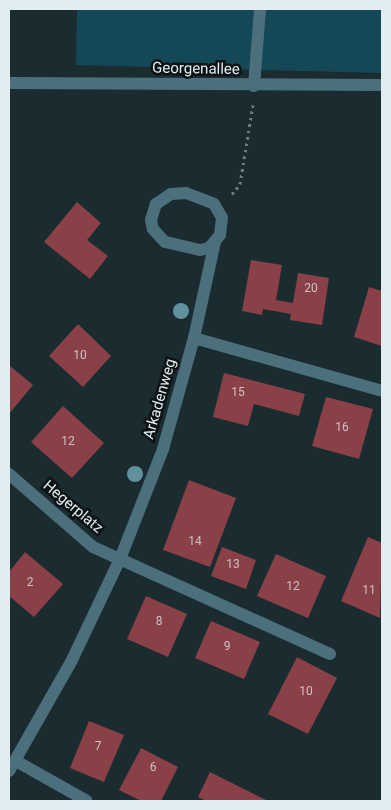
<!DOCTYPE html>
<html>
<head>
<meta charset="utf-8">
<style>
  body { margin:0 }
  #map { position:relative; width:391px; height:810px; overflow:hidden; background:#1b2c31; font-family:Roboto,sans-serif }
  div>[style] { position:absolute }
  .green>* { inset:0; background:#154857 }
  .building>* { inset:0; background:#894046 }
  .path>* { height:3px; margin-top:-1.5px; transform-origin:0; background:repeating-linear-gradient(90deg,#6f7d82 0 2.5px,transparent 0 6.5px) }
  .service>* { height:12px; margin:-6px; padding:0 6px; transform-origin:6px; border-radius:6px; background:#4c6f7c }
  .minor>* { height:12px; margin:-6px; padding:0 6px; transform-origin:6px; border-radius:6px; background:#4c6f7c }
  .trees>* { width:16px; height:16px; margin:-8px; border-radius:50%; background:#61909f }
  span { translate:-50% -50%; white-space:nowrap; text-align:center; line-height:1.15; -webkit-text-stroke:5px #0b1315; paint-order:stroke }
  .number-label { font-size:12px; color:#ccc2c6 }
  .number-label span { -webkit-text-stroke-width:0 }
  .street-label { font-size:15px; color:#e2edf1 }
  .frame { position:absolute; inset:0; border:10px solid #e2edf1; pointer-events:none }
</style>
</head>
<body>
<div id="map">
  <div class="green">
    <i style="clip-path:polygon(77px 9px,382px 9px,382px 73px,76px 65px)"></i>
  </div>
  <div class="building">
    <i style="clip-path:polygon(77px 202px,101px 223px,87px 240px,108px 256px,90px 279px,44px 242px)"></i>
    <i style="clip-path:polygon(251px 260px,282px 265px,276px 300px,293px 303px,298px 273px,329px 278px,322px 325px,290px 320px,291px 314px,263px 309px,262px 315px,242px 311px)"></i>
    <i style="clip-path:polygon(369px 287px,382px 291px,382px 346px,354px 337px)"></i>
    <i style="clip-path:polygon(78px 324px,111px 356px,83px 387px,49px 356px)"></i>
    <i style="clip-path:polygon(9px 365px,33px 385px,9px 414px)"></i>
    <i style="clip-path:polygon(224px 373px,305px 394px,299px 416px,254px 404px,248px 426px,213px 417px)"></i>
    <i style="clip-path:polygon(326px 397px,373px 409px,359px 459px,312px 446px)"></i>
    <i style="clip-path:polygon(63px 406px,104px 443px,72px 478px,31px 442px)"></i>
    <i style="clip-path:polygon(189px 480px,236px 498px,210px 567px,163px 550px)"></i>
    <i style="clip-path:polygon(368px 537px,382px 543px,380px 618px,341px 601px)"></i>
    <i style="clip-path:polygon(222px 547px,256px 560px,246px 589px,211px 576px)"></i>
    <i style="clip-path:polygon(25px 552px,63px 584px,34px 617px,9px 596px,9px 572px)"></i>
    <i style="clip-path:polygon(276px 554px,326px 576px,308px 618px,257px 596px)"></i>
    <i style="clip-path:polygon(146px 596px,187px 614px,168px 657px,127px 639px)"></i>
    <i style="clip-path:polygon(211px 621px,260px 642px,244px 679px,195px 658px)"></i>
    <i style="clip-path:polygon(297px 657px,337px 678px,308px 734px,268px 714px)"></i>
    <i style="clip-path:polygon(89px 721px,124px 735px,104px 782px,70px 768px)"></i>
    <i style="clip-path:polygon(141px 748px,178px 767px,161px 801px,141px 801px,119px 790px)"></i>
    <i style="clip-path:polygon(210px 772px,268px 801px,206px 801px,198px 797px)"></i>
  </div>
  <div class="path">
    <i style="left:232px;top:194px;width:13px;rotate:-51deg"></i>
    <i style="left:240px;top:184px;width:80px;rotate:-80.7deg"></i>
  </div>
  <div class="service">
    <i style="left:254px;top:86px;width:77px;rotate:-85.5deg"></i>
    <i style="left:194px;top:338px;width:195px;rotate:15.7deg"></i>
  </div>
  <div class="minor">
    <i style="left:9px;top:83px;width:373px;rotate:0.3deg"></i>
    <i style="left:186px;top:193px;width:30px;rotate:21deg"></i>
    <i style="left:214px;top:204px;width:16px;rotate:60deg"></i>
    <i style="left:222px;top:218px;width:17px;rotate:97deg"></i>
    <i style="left:220px;top:235px;width:17px;rotate:130deg"></i>
    <i style="left:209px;top:248px;width:9px;rotate:167deg"></i>
    <i style="left:200px;top:250px;width:36px;rotate:-167deg"></i>
    <i style="left:165px;top:242px;width:18px;rotate:-133deg"></i>
    <i style="left:153px;top:229px;width:9px;rotate:-103deg"></i>
    <i style="left:151px;top:220px;width:17px;rotate:-73deg"></i>
    <i style="left:156px;top:204px;width:18px;rotate:-34deg"></i>
    <i style="left:171px;top:194px;width:15px;rotate:-4deg"></i>
    <i style="left:9px;top:474px;width:111px;rotate:41deg"></i>
    <i style="left:93px;top:547px;width:260px;rotate:24.3deg"></i>
    <i style="left:16px;top:761px;width:81px;rotate:29.4deg"></i>
    <i style="left:9px;top:771px;width:128px;rotate:-60.4deg"></i>
    <i style="left:72px;top:660px;width:112px;rotate:-64.6deg"></i>
    <i style="left:120px;top:559px;width:118px;rotate:-68.6deg"></i>
    <i style="left:163px;top:449px;width:115px;rotate:-74.4deg"></i>
    <i style="left:194px;top:338px;width:98px;rotate:-77.7deg"></i>
  </div>
  <div class="trees">
    <i style="left:181px;top:311px"></i>
    <i style="left:135px;top:474px"></i>
  </div>
  <div class="number-label">
    <span style="left:311px;top:289px">20</span>
    <span style="left:80px;top:356px">10</span>
    <span style="left:238px;top:393px">15</span>
    <span style="left:342px;top:428px">16</span>
    <span style="left:68px;top:442px">12</span>
    <span style="left:195px;top:542px">14</span>
    <span style="left:233px;top:565px">13</span>
    <span style="left:30px;top:583px">2</span>
    <span style="left:293px;top:587px">12</span>
    <span style="left:369px;top:591px">11</span>
    <span style="left:159px;top:622px">8</span>
    <span style="left:227px;top:647px">9</span>
    <span style="left:306px;top:692px">10</span>
    <span style="left:98px;top:747px">7</span>
    <span style="left:153px;top:768px">6</span>
  </div>
  <div class="street-label">
    <span style="left:196px;top:69px;rotate:1deg">Georgenallee</span>
    <span style="left:160px;top:399px;rotate:-74deg">Arkadenweg</span>
    <span style="left:73px;top:507px;rotate:40deg">Hegerplatz</span>
  </div>
  <div class="frame"></div>
</div>
</body>
</html>
